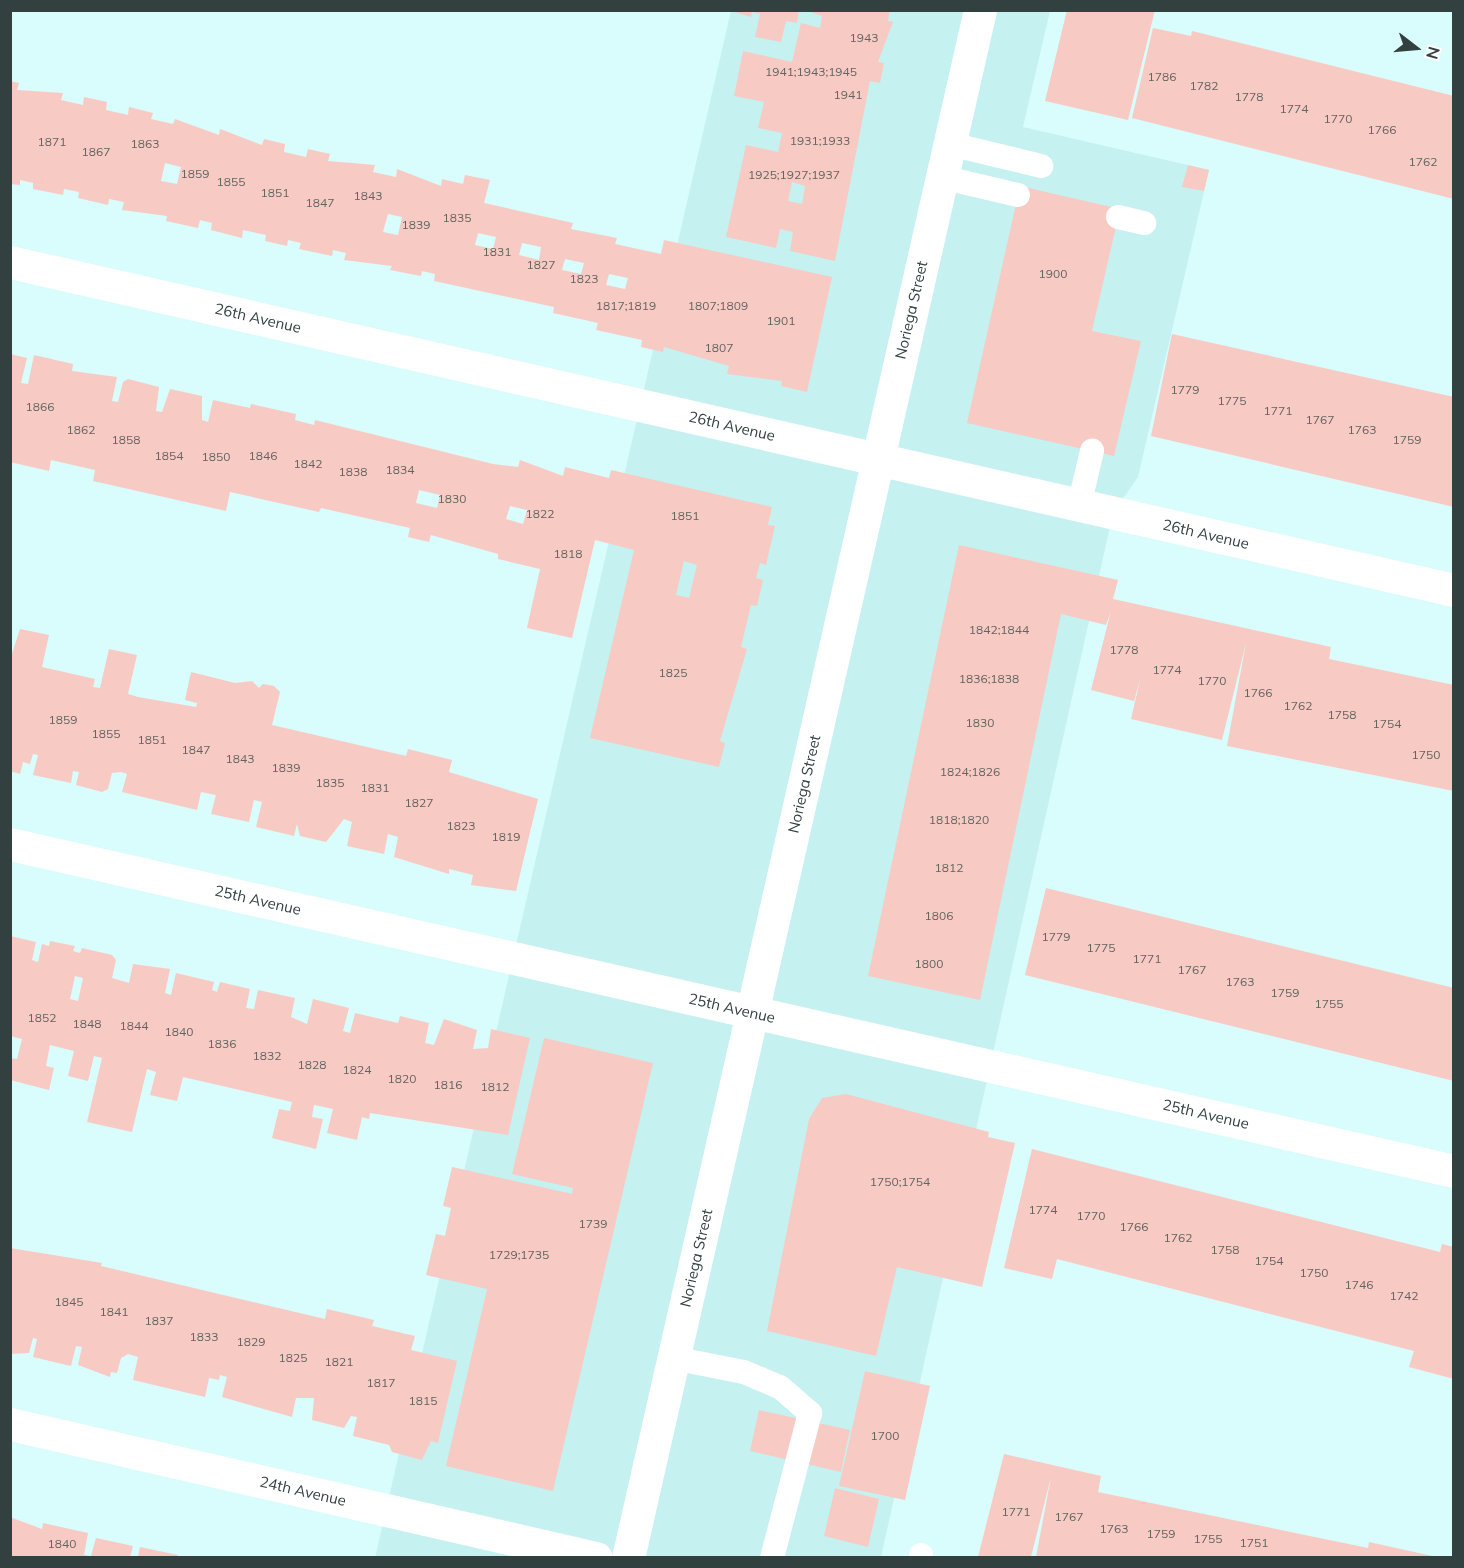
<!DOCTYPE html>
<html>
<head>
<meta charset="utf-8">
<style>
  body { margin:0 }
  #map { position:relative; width:1464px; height:1568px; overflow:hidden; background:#d9fcfc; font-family:Mulish,sans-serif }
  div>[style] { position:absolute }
  .built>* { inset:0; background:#c5f1f1 }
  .building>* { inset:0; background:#f7cbc3 }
  .service>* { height:24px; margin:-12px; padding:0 12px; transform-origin:12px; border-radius:12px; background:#fff }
  .minor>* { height:33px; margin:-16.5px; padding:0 16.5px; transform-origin:16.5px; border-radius:16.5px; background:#fff }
  .tertiary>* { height:33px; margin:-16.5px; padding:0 16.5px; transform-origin:16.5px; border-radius:16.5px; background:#fff }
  span { translate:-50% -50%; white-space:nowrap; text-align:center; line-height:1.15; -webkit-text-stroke:6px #fff; paint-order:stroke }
  .number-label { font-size:12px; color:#636361 }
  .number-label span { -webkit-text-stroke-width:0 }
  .street-label { font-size:15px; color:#324040 }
  .frame { position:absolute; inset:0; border:12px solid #324040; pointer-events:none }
  .north { position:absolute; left:1386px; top:18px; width:60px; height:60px; -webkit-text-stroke:4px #fff; paint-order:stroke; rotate:106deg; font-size:16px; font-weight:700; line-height:24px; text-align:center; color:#324040 }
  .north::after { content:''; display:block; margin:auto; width:21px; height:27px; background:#324040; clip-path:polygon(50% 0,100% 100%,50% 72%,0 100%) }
</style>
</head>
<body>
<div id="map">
  <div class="built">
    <i style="clip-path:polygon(731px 11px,1050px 11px,1023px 127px,1209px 170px,1138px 477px,1113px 513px,881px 1557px,375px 1558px)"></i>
  </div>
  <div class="building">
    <i style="clip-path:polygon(728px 10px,799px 10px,797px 23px,786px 21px,781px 42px,755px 37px,760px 14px,752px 12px,751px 17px)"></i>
    <i style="clip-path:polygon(evenodd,805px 10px,890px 10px,888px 21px,893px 22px,878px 62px,884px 63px,880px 83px,870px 81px,835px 261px,790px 251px,793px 232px,780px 229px,776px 248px,726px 237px,746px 145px,778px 152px,782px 133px,758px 128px,764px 102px,734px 96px,743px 51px,792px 62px,801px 23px,820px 28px,822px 16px,805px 10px,792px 182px,805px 186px,802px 204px,788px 201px,792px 182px)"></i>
    <i style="clip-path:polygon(1067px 10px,1155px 10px,1128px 120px,1045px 101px)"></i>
    <i style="clip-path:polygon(1153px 28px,1191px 36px,1192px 31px,1454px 96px,1454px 199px,1132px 118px)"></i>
    <i style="clip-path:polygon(evenodd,10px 81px,19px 83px,17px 90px,63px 93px,61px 100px,83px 105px,84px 97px,107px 102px,106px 110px,128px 115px,129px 107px,153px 113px,151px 119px,173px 124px,175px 119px,219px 135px,220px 129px,262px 145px,264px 139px,285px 144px,284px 152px,306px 157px,308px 149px,330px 154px,328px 161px,375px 165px,373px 172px,396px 177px,397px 169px,441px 186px,442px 179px,463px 184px,465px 175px,490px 180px,484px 203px,573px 223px,571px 229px,617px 238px,615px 244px,661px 254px,664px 240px,832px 277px,807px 392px,781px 386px,782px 381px,727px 374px,729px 366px,664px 347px,663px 352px,641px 347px,642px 340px,596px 330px,598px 323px,553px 313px,554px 307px,434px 281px,435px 274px,422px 271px,421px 276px,390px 270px,392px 266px,344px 260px,346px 253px,333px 250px,332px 256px,299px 249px,301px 243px,288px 240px,287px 246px,265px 241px,266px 235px,243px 230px,242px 238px,211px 230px,212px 223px,200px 220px,198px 228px,166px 221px,167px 216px,122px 210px,124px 202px,109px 199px,108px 205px,78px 198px,79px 192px,64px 189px,63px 195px,33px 189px,33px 183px,20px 180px,20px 185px,10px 184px,10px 81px,165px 163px,181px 167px,177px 184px,161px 181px,165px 163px,10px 81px,388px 214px,402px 217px,398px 235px,383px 232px,388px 214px,10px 81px,478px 233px,496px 237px,493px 249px,475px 245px,478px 233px,10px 81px,522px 243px,541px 247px,539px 260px,519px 255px,522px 243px,10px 81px,565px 259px,584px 263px,581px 274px,562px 270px,565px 259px,10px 81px,609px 274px,628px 278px,625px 289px,606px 285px,609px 274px)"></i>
    <i style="clip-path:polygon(1188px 165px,1209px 170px,1204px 191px,1182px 187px)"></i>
    <i style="clip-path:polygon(1020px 186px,1120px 209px,1092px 331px,1141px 341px,1114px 456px,967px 423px)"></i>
    <i style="clip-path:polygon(1172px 334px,1454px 397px,1454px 507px,1151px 436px)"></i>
    <i style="clip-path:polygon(evenodd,10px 354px,27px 358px,21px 383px,28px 384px,34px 355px,73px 364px,72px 371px,117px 377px,112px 401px,118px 402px,123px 382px,128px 379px,159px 387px,156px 411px,162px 412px,170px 389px,202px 396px,202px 420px,208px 422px,213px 400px,250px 408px,251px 404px,296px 414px,295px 420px,314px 425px,315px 420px,493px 464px,518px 467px,520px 460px,563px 476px,565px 467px,609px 478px,611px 470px,772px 507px,768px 525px,775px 526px,766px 565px,760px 563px,756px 578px,763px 580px,757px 606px,751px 605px,741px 647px,747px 649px,720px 741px,725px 743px,719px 767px,590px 738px,634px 550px,595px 540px,572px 638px,527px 628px,540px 569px,498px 559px,498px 554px,431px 535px,429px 542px,408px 537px,410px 528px,321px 508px,319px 512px,230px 492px,226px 511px,93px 481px,95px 470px,51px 460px,49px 471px,10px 462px,10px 354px,419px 490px,440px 495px,437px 508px,416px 503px,419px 490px,10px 354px,510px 506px,527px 510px,523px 524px,506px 519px,510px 506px,10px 354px,684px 561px,697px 565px,689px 598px,676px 595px,684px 561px)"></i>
    <i style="clip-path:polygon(959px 545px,1118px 580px,1113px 599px,1331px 647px,1329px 659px,1454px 685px,1454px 791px,1227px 746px,1246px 643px,1222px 740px,1131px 719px,1141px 676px,1134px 701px,1091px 690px,1111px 611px,1106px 625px,1061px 614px,980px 1000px,868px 976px)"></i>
    <i style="clip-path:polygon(20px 629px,49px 635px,42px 667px,95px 679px,93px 687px,100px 688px,109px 649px,137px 655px,128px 694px,138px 697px,196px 707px,197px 703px,185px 700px,191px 672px,235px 683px,252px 681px,259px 688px,263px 684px,274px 686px,280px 692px,272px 725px,406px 756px,408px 749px,452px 760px,449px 772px,538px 799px,516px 891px,471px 885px,473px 875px,449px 869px,449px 874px,394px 857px,398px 837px,388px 834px,384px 854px,347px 846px,352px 822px,344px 819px,326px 842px,300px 836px,297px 824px,294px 836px,256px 827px,262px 802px,254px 800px,249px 822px,211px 814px,216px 795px,201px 792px,197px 810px,122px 792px,127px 774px,121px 772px,112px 773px,108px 789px,102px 792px,76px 785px,79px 772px,73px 771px,71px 783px,33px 775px,38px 755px,33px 754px,30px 764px,23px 762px,20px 774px,10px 771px,10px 660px)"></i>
    <i style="clip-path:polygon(1046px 888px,1454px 988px,1454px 1081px,1025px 975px)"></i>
    <i style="clip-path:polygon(evenodd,10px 936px,36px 942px,32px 960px,38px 962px,42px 944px,49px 946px,50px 941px,75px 946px,73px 951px,80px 953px,82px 948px,112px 955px,116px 960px,112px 978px,129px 983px,133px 964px,170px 969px,165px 993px,171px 995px,176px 973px,214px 982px,212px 990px,217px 992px,220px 982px,250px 989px,246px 1008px,254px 1009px,258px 990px,295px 998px,291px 1017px,307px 1024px,313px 999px,349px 1008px,343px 1031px,350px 1033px,355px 1013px,398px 1023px,400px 1016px,429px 1023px,425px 1043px,434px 1045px,444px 1019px,477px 1030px,473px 1049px,488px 1048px,491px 1029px,530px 1038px,508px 1135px,370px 1113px,369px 1119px,362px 1117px,357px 1140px,327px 1133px,333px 1109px,314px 1105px,312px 1117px,323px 1119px,316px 1149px,272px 1138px,279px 1109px,290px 1111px,292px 1102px,183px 1077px,177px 1101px,150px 1095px,156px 1072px,147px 1069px,132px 1132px,87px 1122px,102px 1058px,94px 1056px,88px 1081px,68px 1076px,74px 1051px,50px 1045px,46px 1066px,54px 1068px,49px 1090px,10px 1080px,10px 1058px,17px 1059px,22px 1039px,10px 1036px,10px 936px,75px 976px,83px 978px,78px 1001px,70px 999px,75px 976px)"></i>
    <i style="clip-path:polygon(544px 1038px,653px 1063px,553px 1491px,446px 1466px,487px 1289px,426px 1275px,436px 1234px,445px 1236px,451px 1208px,443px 1206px,452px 1167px,572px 1194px,573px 1188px,512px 1174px)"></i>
    <i style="clip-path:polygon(846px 1094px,989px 1132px,988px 1137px,1015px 1143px,982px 1287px,897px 1267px,876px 1356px,767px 1331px,809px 1119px,822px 1098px)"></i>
    <i style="clip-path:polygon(1032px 1149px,1440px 1252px,1442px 1244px,1454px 1247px,1454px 1379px,1409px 1367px,1414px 1351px,1057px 1259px,1052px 1279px,1004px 1268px)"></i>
    <i style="clip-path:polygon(10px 1248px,102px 1263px,101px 1266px,325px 1319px,327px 1309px,374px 1320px,372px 1326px,415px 1336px,411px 1350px,457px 1361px,438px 1443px,431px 1441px,422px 1460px,392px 1452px,389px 1445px,353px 1436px,357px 1417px,351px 1416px,344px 1428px,312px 1420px,314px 1398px,296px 1398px,292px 1417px,222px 1397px,227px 1377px,220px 1375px,219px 1380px,209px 1378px,205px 1397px,133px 1380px,138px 1357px,128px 1354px,121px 1358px,117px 1373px,111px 1372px,110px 1377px,78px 1365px,82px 1347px,76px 1346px,71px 1366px,33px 1357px,37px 1339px,33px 1338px,29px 1353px,10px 1354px)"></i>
    <i style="clip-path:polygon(865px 1371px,930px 1386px,905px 1500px,839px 1486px)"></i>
    <i style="clip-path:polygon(759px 1410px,850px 1430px,841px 1472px,750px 1451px)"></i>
    <i style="clip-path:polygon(1004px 1454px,1101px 1476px,1098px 1492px,1368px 1548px,1369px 1542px,1437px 1557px,1036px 1557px,1051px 1477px,1031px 1557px,978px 1557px)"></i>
    <i style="clip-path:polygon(835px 1488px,879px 1499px,868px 1547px,824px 1536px)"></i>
    <i style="clip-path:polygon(10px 1517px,42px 1529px,43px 1523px,88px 1533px,84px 1555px,91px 1556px,96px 1538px,133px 1546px,130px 1557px,10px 1557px)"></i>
    <i style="clip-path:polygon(140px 1547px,178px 1555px,177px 1557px,138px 1557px)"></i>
  </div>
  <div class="service">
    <i style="left:950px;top:144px;width:94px;rotate:13.6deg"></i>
    <i style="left:941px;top:177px;width:79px;rotate:13.2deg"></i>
    <i style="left:1118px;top:217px;width:27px;rotate:13deg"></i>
    <i style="left:1079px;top:506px;width:57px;rotate:-76.7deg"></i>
    <i style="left:673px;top:1358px;width:72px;rotate:11.2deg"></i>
    <i style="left:744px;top:1372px;width:39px;rotate:23deg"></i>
    <i style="left:780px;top:1387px;width:40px;rotate:41deg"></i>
    <i style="left:810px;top:1413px;width:150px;rotate:104.7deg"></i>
    <i style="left:921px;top:1558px;width:3px;rotate:-90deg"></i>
  </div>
  <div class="minor">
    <i style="left:10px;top:262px;width:1481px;rotate:12.8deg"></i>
    <i style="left:10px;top:844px;width:1481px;rotate:12.76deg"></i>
    <i style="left:10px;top:1424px;width:601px;rotate:12.88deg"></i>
  </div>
  <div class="tertiary">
    <i style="left:628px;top:1558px;width:1588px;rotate:-77.19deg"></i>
  </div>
  <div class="number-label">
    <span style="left:864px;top:38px">1943</span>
    <span style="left:811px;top:72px">1941;1943;1945</span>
    <span style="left:1162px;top:77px">1786</span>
    <span style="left:1204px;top:86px">1782</span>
    <span style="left:848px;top:95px">1941</span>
    <span style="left:1249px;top:97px">1778</span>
    <span style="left:1294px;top:109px">1774</span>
    <span style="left:1338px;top:119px">1770</span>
    <span style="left:1382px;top:130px">1766</span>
    <span style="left:820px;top:141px">1931;1933</span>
    <span style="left:52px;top:142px">1871</span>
    <span style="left:145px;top:144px">1863</span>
    <span style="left:96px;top:152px">1867</span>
    <span style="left:1423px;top:162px">1762</span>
    <span style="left:195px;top:174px">1859</span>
    <span style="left:794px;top:175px">1925;1927;1937</span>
    <span style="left:231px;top:182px">1855</span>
    <span style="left:275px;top:193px">1851</span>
    <span style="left:368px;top:196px">1843</span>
    <span style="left:320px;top:203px">1847</span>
    <span style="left:457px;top:218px">1835</span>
    <span style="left:416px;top:225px">1839</span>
    <span style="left:497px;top:252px">1831</span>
    <span style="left:541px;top:265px">1827</span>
    <span style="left:1053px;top:274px">1900</span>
    <span style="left:584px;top:279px">1823</span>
    <span style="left:626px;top:306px">1817;1819</span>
    <span style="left:718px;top:306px">1807;1809</span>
    <span style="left:781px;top:321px">1901</span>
    <span style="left:719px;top:348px">1807</span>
    <span style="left:1185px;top:390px">1779</span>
    <span style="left:1232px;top:401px">1775</span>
    <span style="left:40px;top:407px">1866</span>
    <span style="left:1278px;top:411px">1771</span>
    <span style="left:1320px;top:420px">1767</span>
    <span style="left:81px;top:430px">1862</span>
    <span style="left:1362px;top:430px">1763</span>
    <span style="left:126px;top:440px">1858</span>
    <span style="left:1407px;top:440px">1759</span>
    <span style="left:169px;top:456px">1854</span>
    <span style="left:263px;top:456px">1846</span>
    <span style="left:216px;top:457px">1850</span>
    <span style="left:308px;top:464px">1842</span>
    <span style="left:400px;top:470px">1834</span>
    <span style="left:353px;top:472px">1838</span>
    <span style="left:452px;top:499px">1830</span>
    <span style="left:540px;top:514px">1822</span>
    <span style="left:685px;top:516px">1851</span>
    <span style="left:568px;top:554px">1818</span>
    <span style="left:999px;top:630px">1842;1844</span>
    <span style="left:1124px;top:650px">1778</span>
    <span style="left:1167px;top:670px">1774</span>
    <span style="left:673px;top:673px">1825</span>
    <span style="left:989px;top:679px">1836;1838</span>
    <span style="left:1212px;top:681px">1770</span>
    <span style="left:1258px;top:693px">1766</span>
    <span style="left:1298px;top:706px">1762</span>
    <span style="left:1342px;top:715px">1758</span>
    <span style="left:63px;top:720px">1859</span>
    <span style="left:980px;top:723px">1830</span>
    <span style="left:1387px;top:724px">1754</span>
    <span style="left:106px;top:734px">1855</span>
    <span style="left:152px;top:740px">1851</span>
    <span style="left:196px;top:750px">1847</span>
    <span style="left:1426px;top:755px">1750</span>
    <span style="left:240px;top:759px">1843</span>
    <span style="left:286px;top:768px">1839</span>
    <span style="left:970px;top:772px">1824;1826</span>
    <span style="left:330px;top:783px">1835</span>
    <span style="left:375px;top:788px">1831</span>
    <span style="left:419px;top:803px">1827</span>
    <span style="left:959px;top:820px">1818;1820</span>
    <span style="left:461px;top:826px">1823</span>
    <span style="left:506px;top:837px">1819</span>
    <span style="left:949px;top:868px">1812</span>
    <span style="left:939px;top:916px">1806</span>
    <span style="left:1056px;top:937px">1779</span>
    <span style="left:1101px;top:948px">1775</span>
    <span style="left:1147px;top:959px">1771</span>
    <span style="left:929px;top:964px">1800</span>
    <span style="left:1192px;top:970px">1767</span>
    <span style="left:1240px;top:982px">1763</span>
    <span style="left:1285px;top:993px">1759</span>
    <span style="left:1329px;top:1004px">1755</span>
    <span style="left:42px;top:1018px">1852</span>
    <span style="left:87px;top:1024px">1848</span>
    <span style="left:134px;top:1026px">1844</span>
    <span style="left:179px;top:1032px">1840</span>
    <span style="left:222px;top:1044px">1836</span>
    <span style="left:267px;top:1056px">1832</span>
    <span style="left:312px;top:1065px">1828</span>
    <span style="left:357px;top:1070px">1824</span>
    <span style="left:402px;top:1079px">1820</span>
    <span style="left:448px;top:1085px">1816</span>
    <span style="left:495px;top:1087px">1812</span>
    <span style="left:900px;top:1182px">1750;1754</span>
    <span style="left:1043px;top:1210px">1774</span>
    <span style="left:1091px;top:1216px">1770</span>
    <span style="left:593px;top:1224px">1739</span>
    <span style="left:1134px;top:1227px">1766</span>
    <span style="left:1178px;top:1238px">1762</span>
    <span style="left:1225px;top:1250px">1758</span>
    <span style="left:519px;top:1255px">1729;1735</span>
    <span style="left:1269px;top:1261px">1754</span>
    <span style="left:1314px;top:1273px">1750</span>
    <span style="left:1359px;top:1285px">1746</span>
    <span style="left:1404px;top:1296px">1742</span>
    <span style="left:69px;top:1302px">1845</span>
    <span style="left:114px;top:1312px">1841</span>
    <span style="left:159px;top:1321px">1837</span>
    <span style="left:204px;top:1337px">1833</span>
    <span style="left:251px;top:1342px">1829</span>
    <span style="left:293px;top:1358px">1825</span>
    <span style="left:339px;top:1362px">1821</span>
    <span style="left:381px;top:1383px">1817</span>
    <span style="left:423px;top:1401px">1815</span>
    <span style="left:885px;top:1436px">1700</span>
    <span style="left:1016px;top:1512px">1771</span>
    <span style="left:1069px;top:1517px">1767</span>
    <span style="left:1114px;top:1529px">1763</span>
    <span style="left:1161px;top:1534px">1759</span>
    <span style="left:1208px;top:1539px">1755</span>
    <span style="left:1254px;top:1543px">1751</span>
    <span style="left:62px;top:1544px">1840</span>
  </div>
  <div class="street-label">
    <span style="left:911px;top:310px;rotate:-77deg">Noriega Street</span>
    <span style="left:258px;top:318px;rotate:13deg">26th Avenue</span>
    <span style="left:732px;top:426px;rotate:13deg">26th Avenue</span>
    <span style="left:1206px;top:534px;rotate:13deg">26th Avenue</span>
    <span style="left:804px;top:784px;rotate:-77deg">Noriega Street</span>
    <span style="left:258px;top:900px;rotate:13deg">25th Avenue</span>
    <span style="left:732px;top:1008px;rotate:13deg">25th Avenue</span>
    <span style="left:1206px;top:1114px;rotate:13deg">25th Avenue</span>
    <span style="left:696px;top:1258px;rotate:-77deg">Noriega Street</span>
    <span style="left:303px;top:1491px;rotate:13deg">24th Avenue</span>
  </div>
  <div class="frame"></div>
  <div class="north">N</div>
</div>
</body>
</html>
